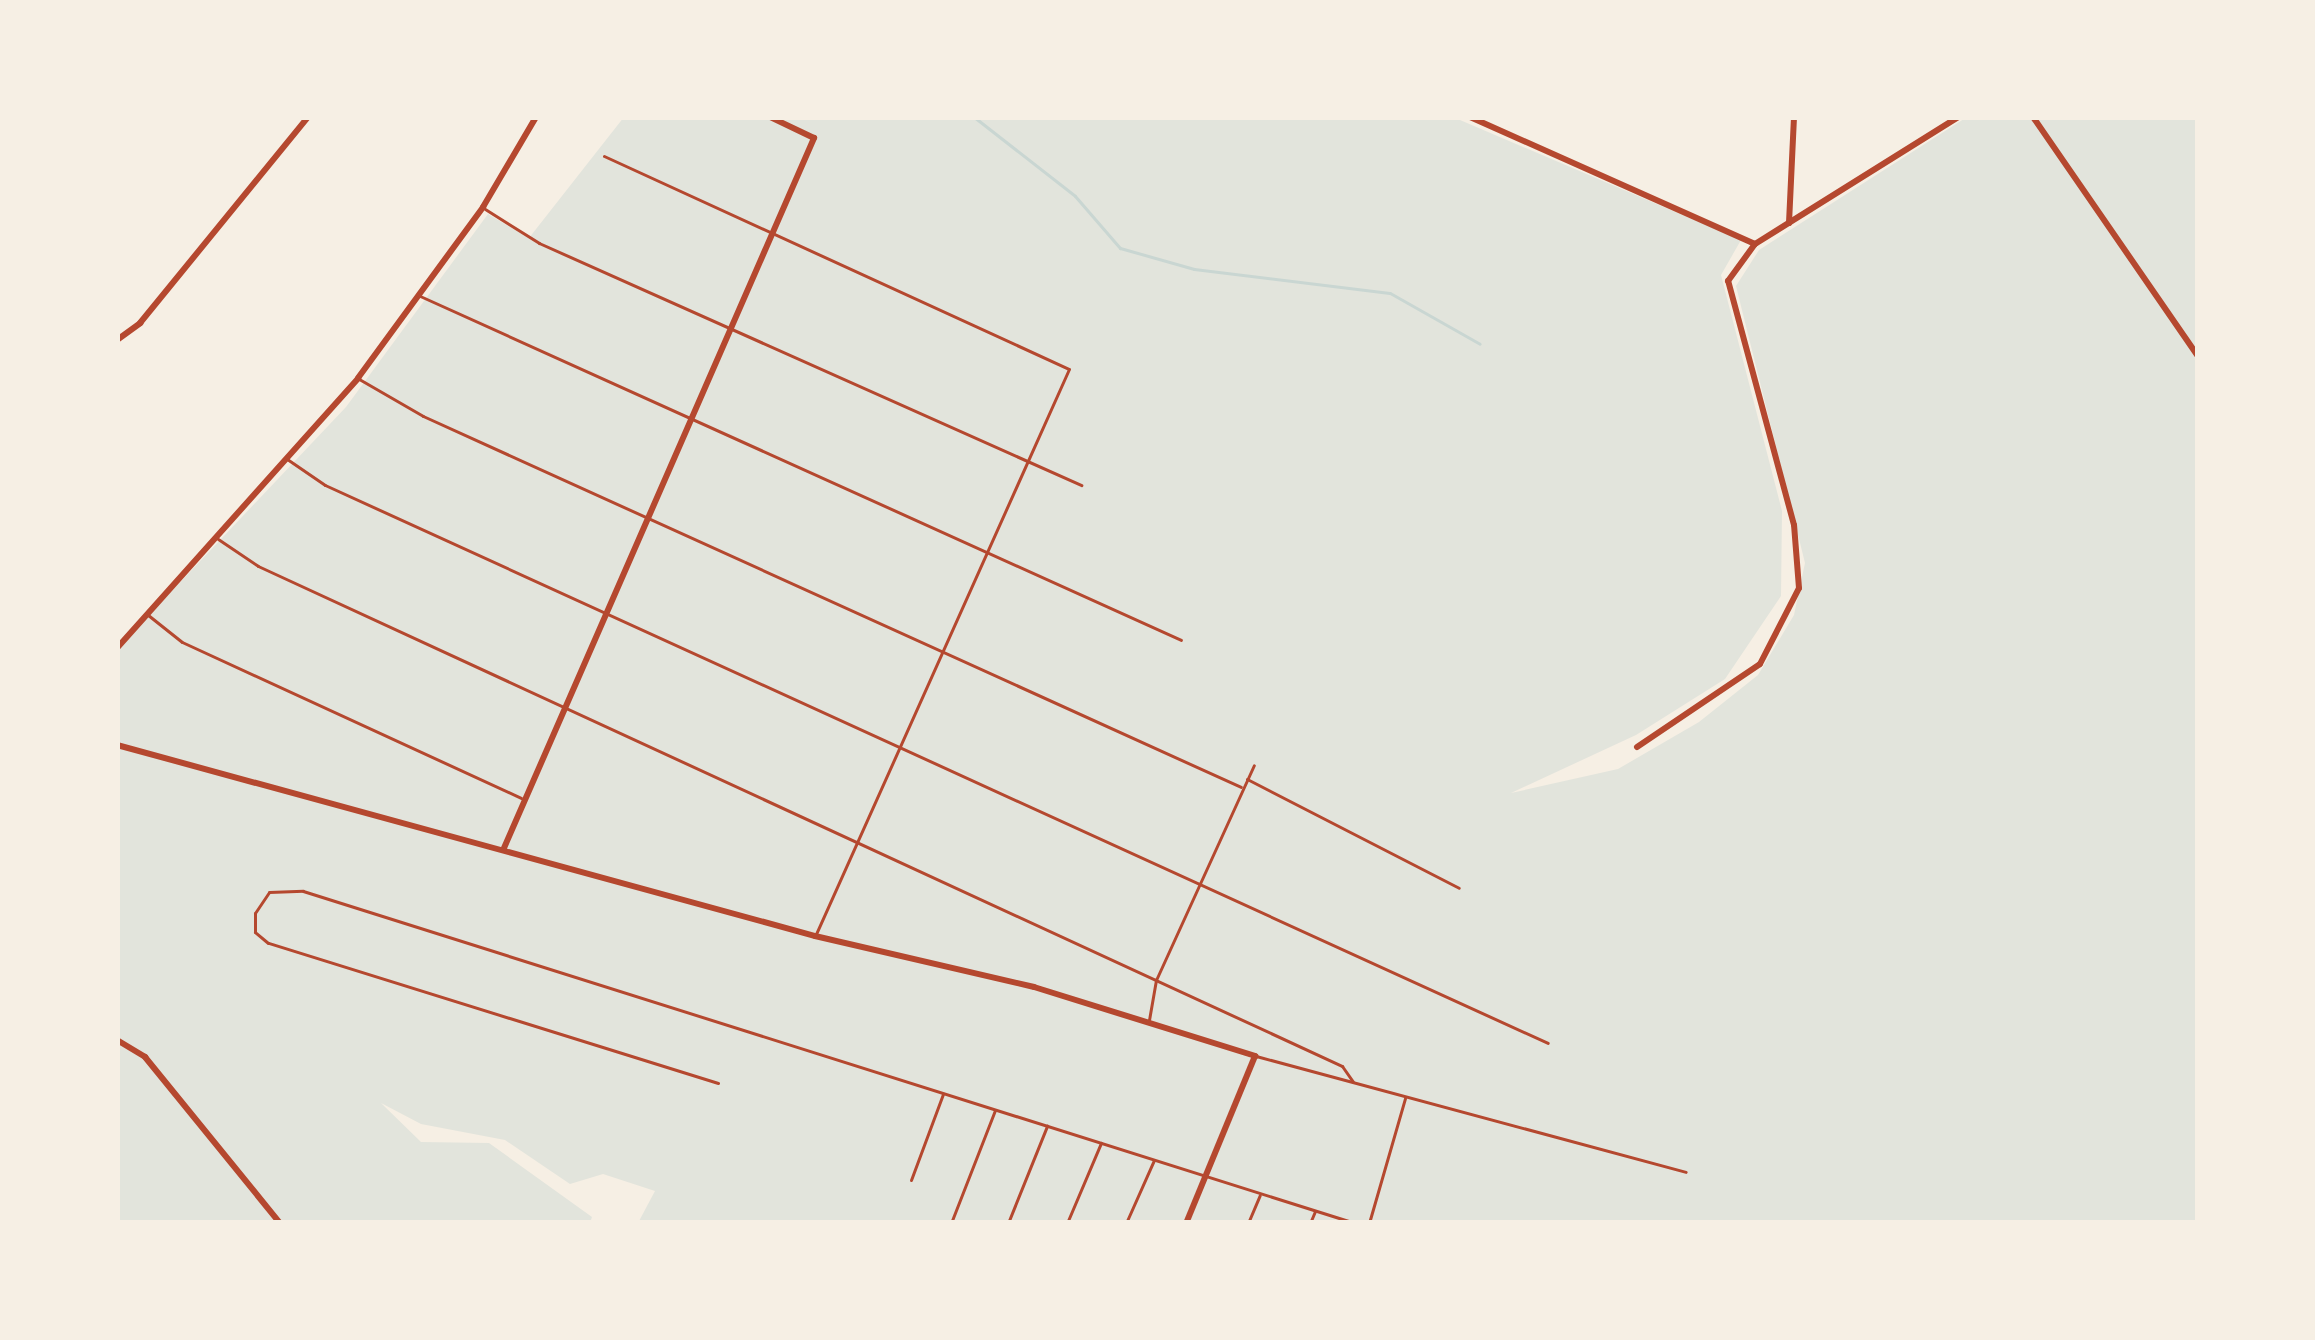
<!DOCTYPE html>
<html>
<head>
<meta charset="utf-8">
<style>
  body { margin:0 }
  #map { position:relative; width:2315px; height:1340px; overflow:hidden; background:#f6efe4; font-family:"Noto Sans",sans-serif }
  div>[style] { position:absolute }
  .green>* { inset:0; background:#e2e4dc }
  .stream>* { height:3px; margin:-1.5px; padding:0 1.5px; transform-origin:1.5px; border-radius:1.5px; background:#c9d6d2 }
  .service>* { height:3px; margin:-1.5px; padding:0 1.5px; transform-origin:1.5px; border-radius:1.5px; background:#b5482f }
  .minor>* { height:6px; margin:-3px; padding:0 3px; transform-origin:3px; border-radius:3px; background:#b5482f }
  span { translate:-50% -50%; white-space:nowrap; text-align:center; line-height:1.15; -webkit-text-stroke:10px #f6efe4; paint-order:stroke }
  .frame { position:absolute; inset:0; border:120px solid #f6efe4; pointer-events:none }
</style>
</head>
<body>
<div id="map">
  <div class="green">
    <i style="clip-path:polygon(624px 117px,1453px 117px,1741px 240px,1721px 275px,1782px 511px,1781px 596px,1725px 679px,1636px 735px,1511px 793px,1618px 769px,1699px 722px,1758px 675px,1794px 615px,1805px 563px,1736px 286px,1759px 250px,1967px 117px,2198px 117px,2198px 1223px,638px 1223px,655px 1191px,603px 1174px,570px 1184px,505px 1140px,421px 1124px,381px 1103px,421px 1142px,489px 1143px,592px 1217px,590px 1223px,117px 1223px,117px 649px,346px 407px,488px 214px,529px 238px)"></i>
  </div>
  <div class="stream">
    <i style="left:974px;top:117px;width:128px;rotate:38deg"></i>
    <i style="left:1075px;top:196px;width:69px;rotate:49.1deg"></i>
    <i style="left:1120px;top:248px;width:77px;rotate:15.8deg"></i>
    <i style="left:1194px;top:269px;width:197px;rotate:7deg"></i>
    <i style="left:1390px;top:293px;width:103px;rotate:29.5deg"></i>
  </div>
  <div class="service">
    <i style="left:604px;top:156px;width:511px;rotate:24.61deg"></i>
    <i style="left:1069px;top:369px;width:619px;rotate:114.12deg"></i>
    <i style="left:485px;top:209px;width:64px;rotate:32.2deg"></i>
    <i style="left:539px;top:243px;width:594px;rotate:24.06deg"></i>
    <i style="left:420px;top:296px;width:835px;rotate:24.32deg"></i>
    <i style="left:359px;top:379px;width:74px;rotate:30deg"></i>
    <i style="left:423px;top:416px;width:898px;rotate:24.4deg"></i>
    <i style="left:287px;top:459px;width:46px;rotate:34.4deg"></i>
    <i style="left:325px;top:485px;width:1344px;rotate:24.53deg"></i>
    <i style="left:218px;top:539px;width:48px;rotate:34deg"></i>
    <i style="left:258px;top:566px;width:1194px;rotate:24.76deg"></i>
    <i style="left:1342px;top:1066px;width:19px;rotate:55deg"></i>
    <i style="left:148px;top:615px;width:43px;rotate:38.5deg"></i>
    <i style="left:182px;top:642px;width:373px;rotate:24.7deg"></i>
    <i style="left:1247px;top:779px;width:238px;rotate:27.2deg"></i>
    <i style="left:1149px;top:1020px;width:41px;rotate:-80.1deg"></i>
    <i style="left:1156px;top:980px;width:236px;rotate:-65.5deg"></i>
    <i style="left:1256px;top:1056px;width:445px;rotate:15.1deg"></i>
    <i style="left:718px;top:1083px;width:471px;rotate:-162.7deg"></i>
    <i style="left:268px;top:943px;width:17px;rotate:-140deg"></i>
    <i style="left:255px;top:932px;width:19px;rotate:-90deg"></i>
    <i style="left:255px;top:913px;width:25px;rotate:-56deg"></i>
    <i style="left:269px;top:892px;width:34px;rotate:-2deg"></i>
    <i style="left:303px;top:891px;width:1103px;rotate:17.52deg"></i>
    <i style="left:911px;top:1180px;width:92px;rotate:-69.6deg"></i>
    <i style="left:951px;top:1223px;width:121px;rotate:-68.7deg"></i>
    <i style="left:1008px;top:1223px;width:105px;rotate:-68.1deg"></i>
    <i style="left:1067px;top:1223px;width:87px;rotate:-67deg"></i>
    <i style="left:1126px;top:1223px;width:69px;rotate:-66deg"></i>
    <i style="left:1248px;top:1223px;width:30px;rotate:-67deg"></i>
    <i style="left:1310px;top:1223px;width:13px;rotate:-67deg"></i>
    <i style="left:1369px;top:1223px;width:130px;rotate:-73.9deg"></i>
  </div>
  <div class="minor">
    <i style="left:1470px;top:117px;width:312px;rotate:24deg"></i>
    <i style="left:1755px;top:244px;width:239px;rotate:-32deg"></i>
    <i style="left:2033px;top:117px;width:290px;rotate:55.4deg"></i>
    <i style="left:1789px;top:223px;width:106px;rotate:-87.3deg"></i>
    <i style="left:117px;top:340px;width:29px;rotate:-36deg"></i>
    <i style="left:140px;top:323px;width:266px;rotate:-50.8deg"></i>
    <i style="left:117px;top:648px;width:362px;rotate:-48.2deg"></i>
    <i style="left:358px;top:378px;width:212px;rotate:-53.8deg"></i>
    <i style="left:483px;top:207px;width:104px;rotate:-59.5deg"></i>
    <i style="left:117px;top:745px;width:724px;rotate:15.3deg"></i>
    <i style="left:815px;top:936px;width:225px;rotate:13.1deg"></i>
    <i style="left:1034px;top:987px;width:232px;rotate:17.3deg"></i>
    <i style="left:1255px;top:1056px;width:181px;rotate:112.4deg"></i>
    <i style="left:1637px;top:747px;width:148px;rotate:-34deg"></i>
    <i style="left:1760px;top:664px;width:85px;rotate:-62.8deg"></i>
    <i style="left:1799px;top:588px;width:63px;rotate:-94.5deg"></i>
    <i style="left:1794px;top:525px;width:253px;rotate:-105.1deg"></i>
    <i style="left:1728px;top:281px;width:46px;rotate:-53.9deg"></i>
    <i style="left:504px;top:848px;width:775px;rotate:-66.41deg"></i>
    <i style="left:814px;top:138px;width:49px;rotate:-154.5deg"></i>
    <i style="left:117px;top:1040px;width:33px;rotate:31deg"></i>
    <i style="left:145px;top:1057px;width:214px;rotate:50.9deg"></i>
    <i style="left:1866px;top:1223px;width:4px"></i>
  </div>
  <div class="frame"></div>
</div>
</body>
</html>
